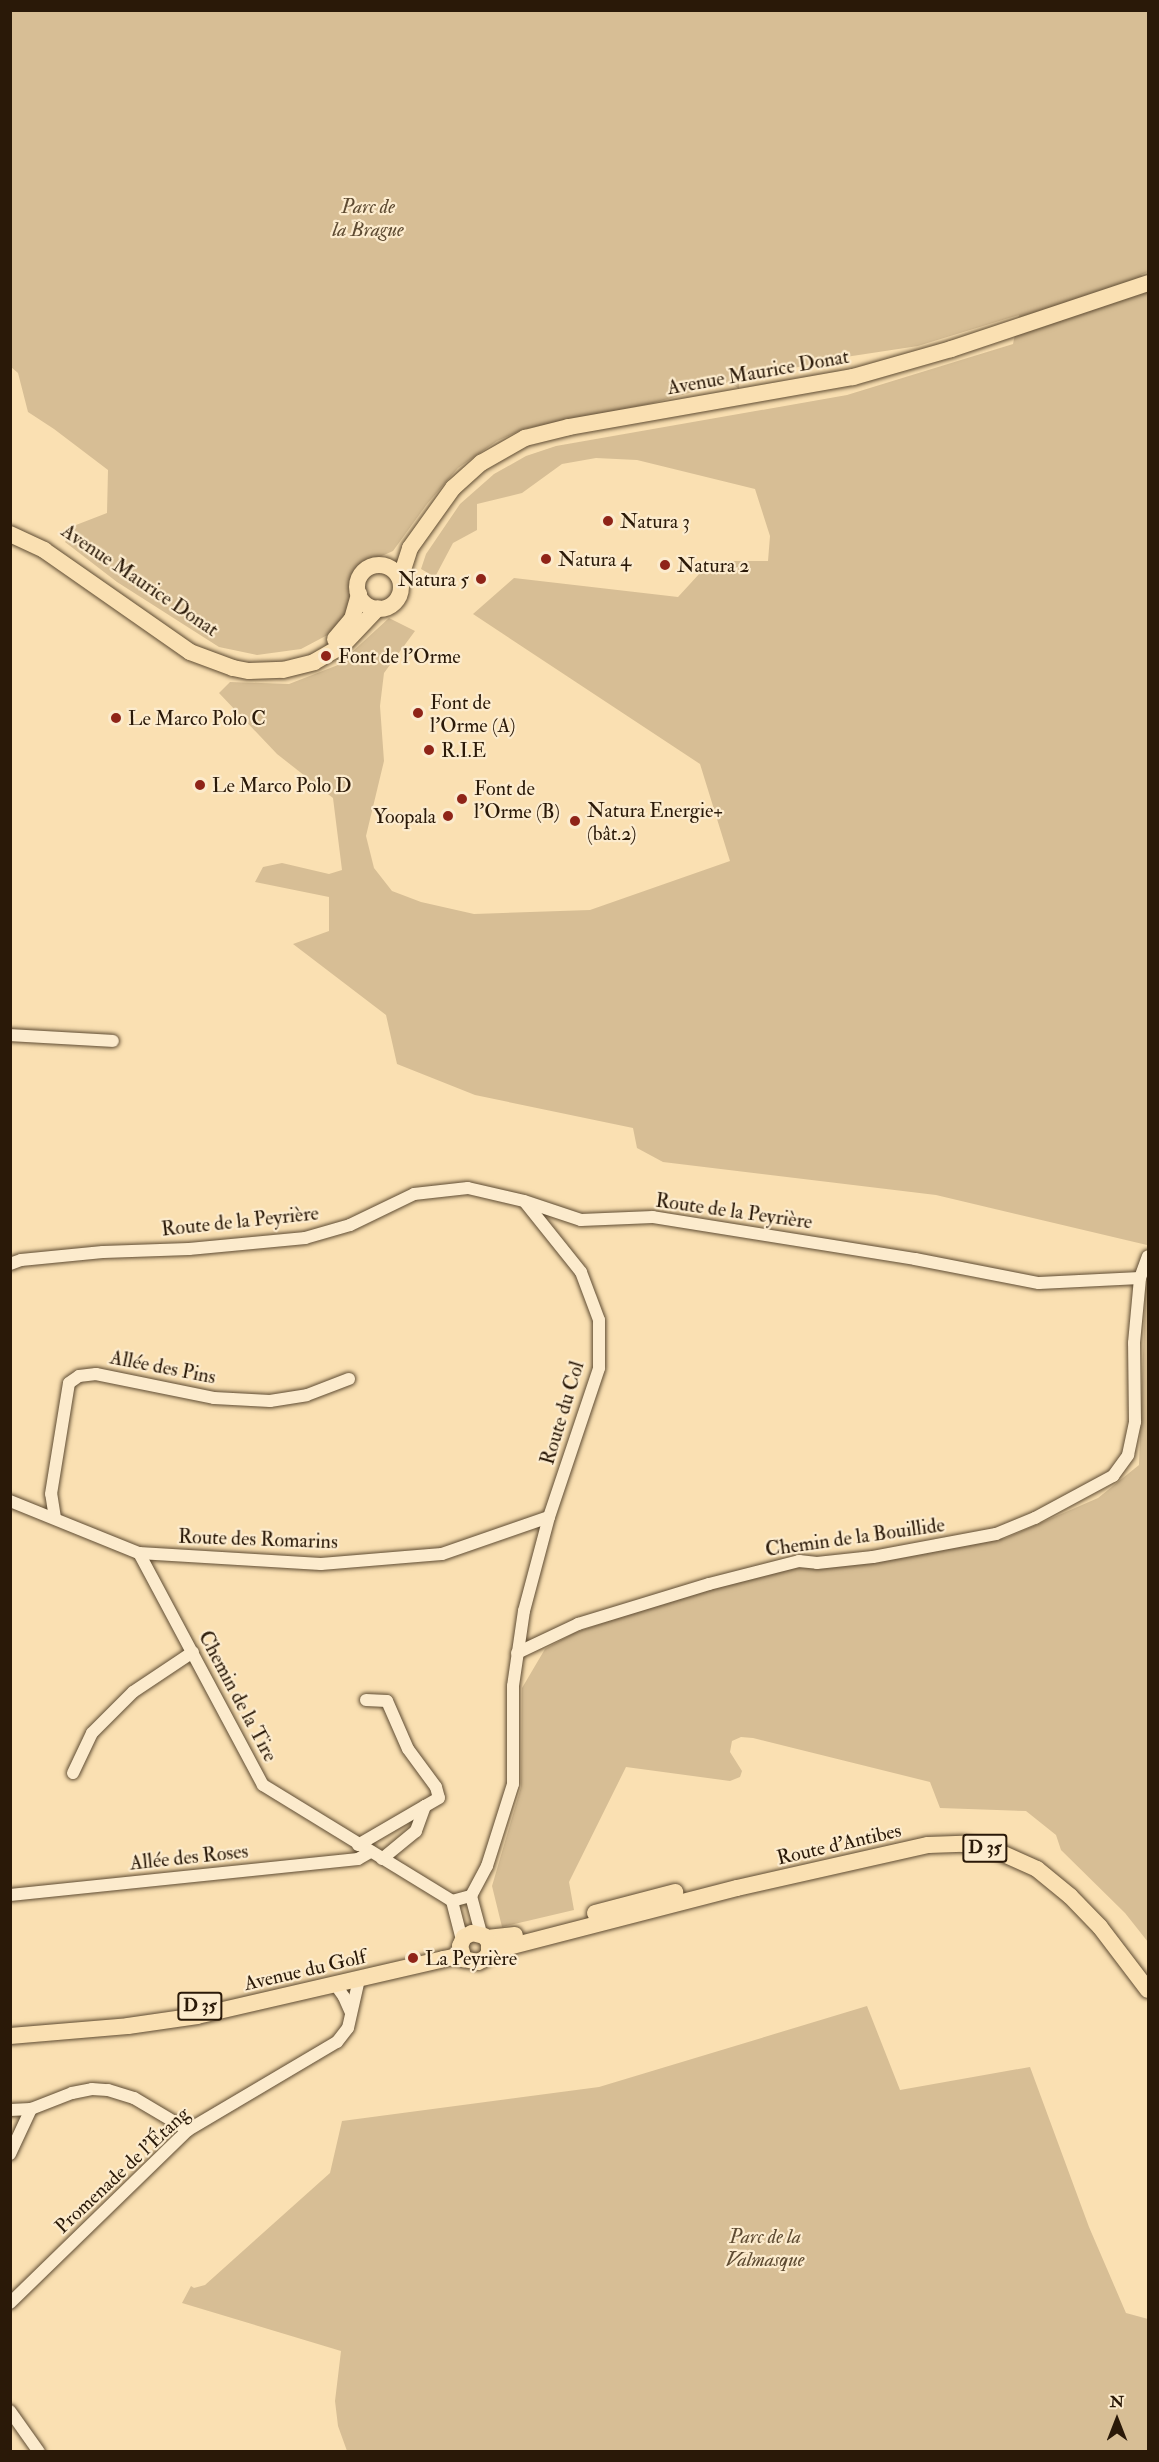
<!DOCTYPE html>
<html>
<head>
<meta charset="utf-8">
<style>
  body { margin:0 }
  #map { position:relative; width:1159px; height:2462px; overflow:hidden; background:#fae0b2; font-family:"IM FELL Double Pica",serif }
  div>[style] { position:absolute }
  .green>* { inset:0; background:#d7be95 }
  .roads { filter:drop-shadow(0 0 2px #5e4b32) drop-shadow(0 0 2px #5e4b32) }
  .minor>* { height:12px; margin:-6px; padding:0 6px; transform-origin:6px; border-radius:6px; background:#fcebcd }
  .major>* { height:16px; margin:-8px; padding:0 8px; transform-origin:8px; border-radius:8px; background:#fae0b2 }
  .major>.ring { margin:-8px; padding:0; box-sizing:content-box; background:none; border:16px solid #fae0b2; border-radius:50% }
  .dots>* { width:16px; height:16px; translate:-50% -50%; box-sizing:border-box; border:3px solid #fcebcd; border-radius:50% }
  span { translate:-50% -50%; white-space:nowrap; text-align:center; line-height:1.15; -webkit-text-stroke:4.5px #fcebcd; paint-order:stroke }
  .shield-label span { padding:2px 4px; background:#fcebcd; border:2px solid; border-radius:4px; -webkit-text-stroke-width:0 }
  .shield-label { font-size:18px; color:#2a1908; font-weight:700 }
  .park-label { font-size:20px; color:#5e4b32; font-style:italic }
  .street-label { font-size:20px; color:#2a1908 }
  .poi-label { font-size:20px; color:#2a1908 }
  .left { translate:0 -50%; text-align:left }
  .right { translate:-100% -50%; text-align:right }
  .frame { position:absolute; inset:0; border:12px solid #2a1908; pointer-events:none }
  .north { position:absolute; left:1087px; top:2390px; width:60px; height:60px; -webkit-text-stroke:4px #fcebcd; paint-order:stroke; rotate:0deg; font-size:16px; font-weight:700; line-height:24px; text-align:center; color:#2a1908 }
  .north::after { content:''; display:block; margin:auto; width:21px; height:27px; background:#2a1908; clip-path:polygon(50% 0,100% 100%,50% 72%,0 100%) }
</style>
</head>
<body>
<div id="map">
  <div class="green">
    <i style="clip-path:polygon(11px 11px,1148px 11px,1148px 272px,1140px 275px,1148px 277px,1148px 1942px,1125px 1913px,1061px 1850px,1056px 1835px,1026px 1811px,940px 1808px,930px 1782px,753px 1738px,741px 1737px,732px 1741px,730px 1752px,742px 1771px,740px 1777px,730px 1781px,626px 1767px,569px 1882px,574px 1910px,502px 1927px,492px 1886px,521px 1787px,522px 1688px,545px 1649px,574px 1633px,649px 1607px,796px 1566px,896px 1559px,1006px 1538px,1098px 1498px,1139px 1465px,1147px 1245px,936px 1195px,663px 1162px,637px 1148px,633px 1128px,475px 1095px,397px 1064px,386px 1015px,293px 944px,329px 931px,329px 897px,255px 882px,263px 867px,282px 863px,329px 874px,342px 870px,333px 798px,277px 754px,219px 693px,230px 682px,289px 684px,338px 665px,389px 618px,415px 631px,384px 673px,380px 706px,384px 761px,366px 836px,374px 868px,392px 891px,421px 902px,474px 914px,590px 910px,730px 861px,700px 764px,473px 614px,514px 578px,678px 597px,711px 561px,768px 561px,770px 536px,755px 489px,637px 460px,596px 458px,562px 464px,522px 493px,477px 504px,477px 530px,453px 543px,435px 577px,421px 569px,426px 554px,460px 504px,494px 474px,526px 456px,556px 446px,847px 395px,1013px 344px,1019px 315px,918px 346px,839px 358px,739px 380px,739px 389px,730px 382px,649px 404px,524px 429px,497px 441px,458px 468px,427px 504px,393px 551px,366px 563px,358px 571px,354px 580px,355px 601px,337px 630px,301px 649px,257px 655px,219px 647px,117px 582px,65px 542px,76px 525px,107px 513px,108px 470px,54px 429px,28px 412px,18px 373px,11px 367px)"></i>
    <i style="clip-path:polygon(867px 2006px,900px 2090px,1030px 2067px,1089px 2227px,1126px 2313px,1148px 2319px,1148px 2451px,347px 2451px,338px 2426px,335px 2401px,341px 2351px,182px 2303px,191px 2286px,194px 2288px,205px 2285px,330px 2173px,342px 2121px,599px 2087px)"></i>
  </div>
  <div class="roads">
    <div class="minor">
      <i style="left:10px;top:1035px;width:103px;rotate:3.3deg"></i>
      <i style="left:10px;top:1264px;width:12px;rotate:-20deg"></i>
      <i style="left:21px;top:1260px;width:82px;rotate:-5.6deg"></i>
      <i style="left:103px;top:1252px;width:86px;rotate:-2deg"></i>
      <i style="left:189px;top:1249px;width:117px;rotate:-5.4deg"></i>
      <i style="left:305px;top:1238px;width:47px;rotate:-16.1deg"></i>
      <i style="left:350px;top:1225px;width:71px;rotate:-25.8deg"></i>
      <i style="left:414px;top:1194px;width:54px;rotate:-6.3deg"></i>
      <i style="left:468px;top:1188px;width:57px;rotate:13.1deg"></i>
      <i style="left:524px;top:1201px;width:60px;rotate:18.4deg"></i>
      <i style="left:581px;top:1220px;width:72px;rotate:-2.4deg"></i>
      <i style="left:653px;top:1217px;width:265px;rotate:9.1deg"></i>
      <i style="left:915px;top:1259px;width:126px;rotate:11deg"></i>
      <i style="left:1039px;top:1283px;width:101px;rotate:-2.8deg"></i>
      <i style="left:10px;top:1501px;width:139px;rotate:22deg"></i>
      <i style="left:139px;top:1553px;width:263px;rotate:61.9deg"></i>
      <i style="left:263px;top:1785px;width:222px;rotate:31.5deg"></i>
      <i style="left:55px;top:1518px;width:24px;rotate:-99deg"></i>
      <i style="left:51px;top:1494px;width:112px;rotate:-80.8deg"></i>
      <i style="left:69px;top:1383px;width:12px;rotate:-35deg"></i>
      <i style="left:79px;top:1376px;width:17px;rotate:-7deg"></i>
      <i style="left:96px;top:1374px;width:120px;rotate:11.5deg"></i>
      <i style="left:214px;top:1398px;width:56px;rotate:3.1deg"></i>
      <i style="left:270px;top:1401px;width:37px;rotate:-9deg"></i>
      <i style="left:307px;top:1395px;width:45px;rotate:-20.9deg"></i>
      <i style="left:139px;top:1553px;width:182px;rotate:3.5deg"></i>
      <i style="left:321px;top:1564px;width:121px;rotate:-4.7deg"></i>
      <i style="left:442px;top:1554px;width:113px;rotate:-19.1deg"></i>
      <i style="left:517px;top:1653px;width:68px;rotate:-25.4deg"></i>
      <i style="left:578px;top:1624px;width:137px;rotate:-17deg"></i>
      <i style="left:709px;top:1584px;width:93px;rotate:-14.3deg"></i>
      <i style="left:799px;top:1561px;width:18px;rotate:6deg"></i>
      <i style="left:817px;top:1563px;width:56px;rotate:-6.1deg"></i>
      <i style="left:873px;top:1557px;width:125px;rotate:-10.6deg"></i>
      <i style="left:996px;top:1534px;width:42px;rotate:-22.3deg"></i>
      <i style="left:1035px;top:1518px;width:89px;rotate:-28.3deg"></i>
      <i style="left:1113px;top:1476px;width:26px;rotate:-54deg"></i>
      <i style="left:1128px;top:1455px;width:34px;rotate:-78deg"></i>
      <i style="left:1135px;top:1422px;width:79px;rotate:-90.7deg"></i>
      <i style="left:1134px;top:1343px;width:65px;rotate:-84.7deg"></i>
      <i style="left:1140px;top:1278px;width:23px;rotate:-70deg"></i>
      <i style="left:366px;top:1700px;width:21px;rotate:3deg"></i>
      <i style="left:387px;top:1701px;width:52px;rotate:66.4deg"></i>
      <i style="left:408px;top:1749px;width:47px;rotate:53.6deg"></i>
      <i style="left:436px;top:1787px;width:11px;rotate:75deg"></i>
      <i style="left:439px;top:1798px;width:16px;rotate:150deg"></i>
      <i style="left:73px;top:1773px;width:44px;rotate:-64.6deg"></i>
      <i style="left:92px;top:1733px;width:58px;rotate:-45deg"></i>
      <i style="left:133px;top:1692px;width:72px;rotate:-33.7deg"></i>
      <i style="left:358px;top:1845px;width:78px;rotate:-30.2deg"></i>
      <i style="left:425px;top:1806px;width:27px;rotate:110deg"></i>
      <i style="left:416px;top:1831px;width:44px;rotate:140.5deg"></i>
      <i style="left:10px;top:1895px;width:350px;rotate:-5.9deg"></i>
      <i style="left:358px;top:1859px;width:14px;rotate:-30deg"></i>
      <i style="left:471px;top:1896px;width:34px;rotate:-62deg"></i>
      <i style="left:487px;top:1866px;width:86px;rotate:-72.4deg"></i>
      <i style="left:513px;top:1784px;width:98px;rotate:-90deg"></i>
      <i style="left:513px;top:1686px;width:76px;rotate:-81.7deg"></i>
      <i style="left:524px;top:1611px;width:97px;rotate:-75.1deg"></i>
      <i style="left:549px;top:1517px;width:157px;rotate:-71.4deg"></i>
      <i style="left:599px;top:1368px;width:48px;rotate:-90deg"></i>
      <i style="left:599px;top:1320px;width:51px;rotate:-110.6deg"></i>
      <i style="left:581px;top:1272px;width:90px;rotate:-128.7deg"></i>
      <i style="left:462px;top:1940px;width:40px;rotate:-104.4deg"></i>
      <i style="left:452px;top:1901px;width:20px;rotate:-15deg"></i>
      <i style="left:471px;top:1896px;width:39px;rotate:75deg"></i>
      <i style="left:335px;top:1984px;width:16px;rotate:55deg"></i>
      <i style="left:344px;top:1997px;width:17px;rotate:66deg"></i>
      <i style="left:10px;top:2110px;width:21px;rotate:-3deg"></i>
      <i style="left:31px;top:2109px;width:44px;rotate:-21.3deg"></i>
      <i style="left:72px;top:2093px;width:20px;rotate:-11deg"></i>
      <i style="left:92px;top:2089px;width:16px;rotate:4deg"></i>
      <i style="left:108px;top:2090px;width:27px;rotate:17deg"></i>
      <i style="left:134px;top:2098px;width:63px;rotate:30.7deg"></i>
      <i style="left:10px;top:2154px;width:50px;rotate:-65deg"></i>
      <i style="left:10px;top:2303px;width:248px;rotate:-44.2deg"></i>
      <i style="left:188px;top:2130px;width:173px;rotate:-30.6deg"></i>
      <i style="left:337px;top:2042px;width:18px;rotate:-52deg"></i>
      <i style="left:348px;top:2028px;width:50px;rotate:-77.3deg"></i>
      <i style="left:10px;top:2411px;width:50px;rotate:54.7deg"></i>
    </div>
    <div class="major">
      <i style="left:10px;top:534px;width:38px;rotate:25deg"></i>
      <i style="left:44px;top:550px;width:178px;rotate:34.9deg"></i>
      <i style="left:190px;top:652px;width:46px;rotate:20.4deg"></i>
      <i style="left:233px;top:668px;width:16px;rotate:11deg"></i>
      <i style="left:249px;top:671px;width:34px;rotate:-2deg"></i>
      <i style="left:283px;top:670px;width:32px;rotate:-14deg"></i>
      <i style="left:314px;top:662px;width:32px;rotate:-30deg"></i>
      <i style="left:342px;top:646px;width:52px;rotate:-46.5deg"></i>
      <i class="ring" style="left:357px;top:565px;width:28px;height:28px"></i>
      <i style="left:400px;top:579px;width:33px;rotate:-72deg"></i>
      <i style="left:410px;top:548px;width:74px;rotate:-54.4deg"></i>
      <i style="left:453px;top:488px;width:38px;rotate:-42deg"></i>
      <i style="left:481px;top:463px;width:51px;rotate:-29.6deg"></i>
      <i style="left:525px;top:438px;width:45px;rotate:-14deg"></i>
      <i style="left:569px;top:427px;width:288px;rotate:-10deg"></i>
      <i style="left:853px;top:377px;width:102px;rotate:-15.9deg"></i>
      <i style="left:951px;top:349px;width:208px;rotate:-18.5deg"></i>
      <i style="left:335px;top:639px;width:26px;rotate:-50deg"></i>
      <i style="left:352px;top:619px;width:26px;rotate:-74deg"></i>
      <i style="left:595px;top:1913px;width:83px;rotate:-14.7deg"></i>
      <i style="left:487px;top:1938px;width:28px;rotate:-6deg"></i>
      <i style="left:489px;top:1952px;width:256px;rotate:-14.5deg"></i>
      <i style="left:737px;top:1888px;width:196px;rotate:-12.7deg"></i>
      <i style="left:928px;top:1845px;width:35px;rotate:-2deg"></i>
      <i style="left:963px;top:1844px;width:35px;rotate:12deg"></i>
      <i style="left:997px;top:1851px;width:44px;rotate:24.2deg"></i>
      <i style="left:1037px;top:1869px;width:43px;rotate:39.3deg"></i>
      <i style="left:1070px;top:1896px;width:43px;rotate:45.9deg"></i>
      <i style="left:1100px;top:1927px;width:79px;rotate:52.7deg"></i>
      <i style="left:10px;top:2036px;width:118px;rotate:-4.8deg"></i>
      <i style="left:128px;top:2026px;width:70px;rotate:-8.2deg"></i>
      <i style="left:197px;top:2016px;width:253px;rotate:-13deg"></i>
      <i style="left:443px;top:1959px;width:10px;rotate:-11deg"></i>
      <i style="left:453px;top:1957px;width:25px;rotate:11deg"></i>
      <i style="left:478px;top:1962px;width:9px;rotate:-27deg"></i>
      <i style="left:486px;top:1958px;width:7px;rotate:-63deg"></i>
      <i style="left:489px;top:1952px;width:10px;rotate:-90deg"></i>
      <i style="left:489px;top:1942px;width:8px;rotate:-130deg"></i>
      <i style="left:484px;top:1936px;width:12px;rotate:-166deg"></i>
      <i style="left:472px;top:1933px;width:9px;rotate:153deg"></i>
      <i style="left:464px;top:1937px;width:10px;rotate:114deg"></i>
      <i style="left:460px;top:1946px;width:14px;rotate:73deg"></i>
    </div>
  </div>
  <div class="dots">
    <i style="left:608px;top:521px;background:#8f2418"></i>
    <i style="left:546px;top:559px;background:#8f2418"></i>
    <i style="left:665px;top:565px;background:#8f2418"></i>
    <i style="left:481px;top:579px;background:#8f2418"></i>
    <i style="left:326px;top:656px;background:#8f2418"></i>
    <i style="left:418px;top:713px;background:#8f2418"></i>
    <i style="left:116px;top:718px;background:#8f2418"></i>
    <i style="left:429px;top:750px;background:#8f2418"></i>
    <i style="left:200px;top:785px;background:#8f2418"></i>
    <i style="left:462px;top:799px;background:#8f2418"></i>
    <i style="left:448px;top:816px;background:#8f2418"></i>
    <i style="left:575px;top:821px;background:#8f2418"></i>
    <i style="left:413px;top:1958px;background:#8f2418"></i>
  </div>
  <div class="shield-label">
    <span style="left:985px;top:1848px">D 35</span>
    <span style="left:200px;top:2006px">D 35</span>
  </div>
  <div class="park-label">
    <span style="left:368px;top:218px">Parc de<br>la Brague</span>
    <span style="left:765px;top:2248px">Parc de la<br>Valmasque</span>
  </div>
  <div class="street-label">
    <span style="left:758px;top:372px;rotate:-10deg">Avenue Maurice Donat</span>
    <span style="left:140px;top:580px;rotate:34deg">Avenue Maurice Donat</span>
    <span style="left:734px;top:1211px;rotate:8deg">Route de la Peyrière</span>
    <span style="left:240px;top:1221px;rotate:-6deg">Route de la Peyrière</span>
    <span style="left:163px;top:1367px;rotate:11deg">Allée des Pins</span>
    <span style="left:562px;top:1413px;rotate:-73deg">Route du Col</span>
    <span style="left:855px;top:1537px;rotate:-8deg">Chemin de la Bouillide</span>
    <span style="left:258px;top:1539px;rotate:2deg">Route des Romarins</span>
    <span style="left:238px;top:1696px;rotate:62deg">Chemin de la Tire</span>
    <span style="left:839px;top:1844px;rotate:-13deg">Route d'Antibes</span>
    <span style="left:189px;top:1857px;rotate:-6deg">Allée des Roses</span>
    <span style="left:305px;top:1970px;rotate:-13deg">Avenue du Golf</span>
    <span style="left:122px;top:2170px;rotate:-43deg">Promenade de l'Étang</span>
  </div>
  <div class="poi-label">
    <span class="left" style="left:620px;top:521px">Natura 3</span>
    <span class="left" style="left:558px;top:559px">Natura 4</span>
    <span class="left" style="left:677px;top:565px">Natura 2</span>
    <span class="right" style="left:469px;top:579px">Natura 5</span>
    <span class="left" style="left:338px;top:656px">Font de l'Orme</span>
    <span class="left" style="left:430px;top:714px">Font de<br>l'Orme (A)</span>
    <span class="left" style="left:128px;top:718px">Le Marco Polo C</span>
    <span class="left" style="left:441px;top:750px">R.I.E</span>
    <span class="left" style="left:212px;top:785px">Le Marco Polo D</span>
    <span class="left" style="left:474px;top:800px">Font de<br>l'Orme (B)</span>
    <span class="left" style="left:587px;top:822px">Natura Energie+<br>(bât.2)</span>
    <span class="right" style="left:436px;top:816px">Yoopala</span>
    <span class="left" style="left:425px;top:1958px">La Peyrière</span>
  </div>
  <div class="frame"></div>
  <div class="north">N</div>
</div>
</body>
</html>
